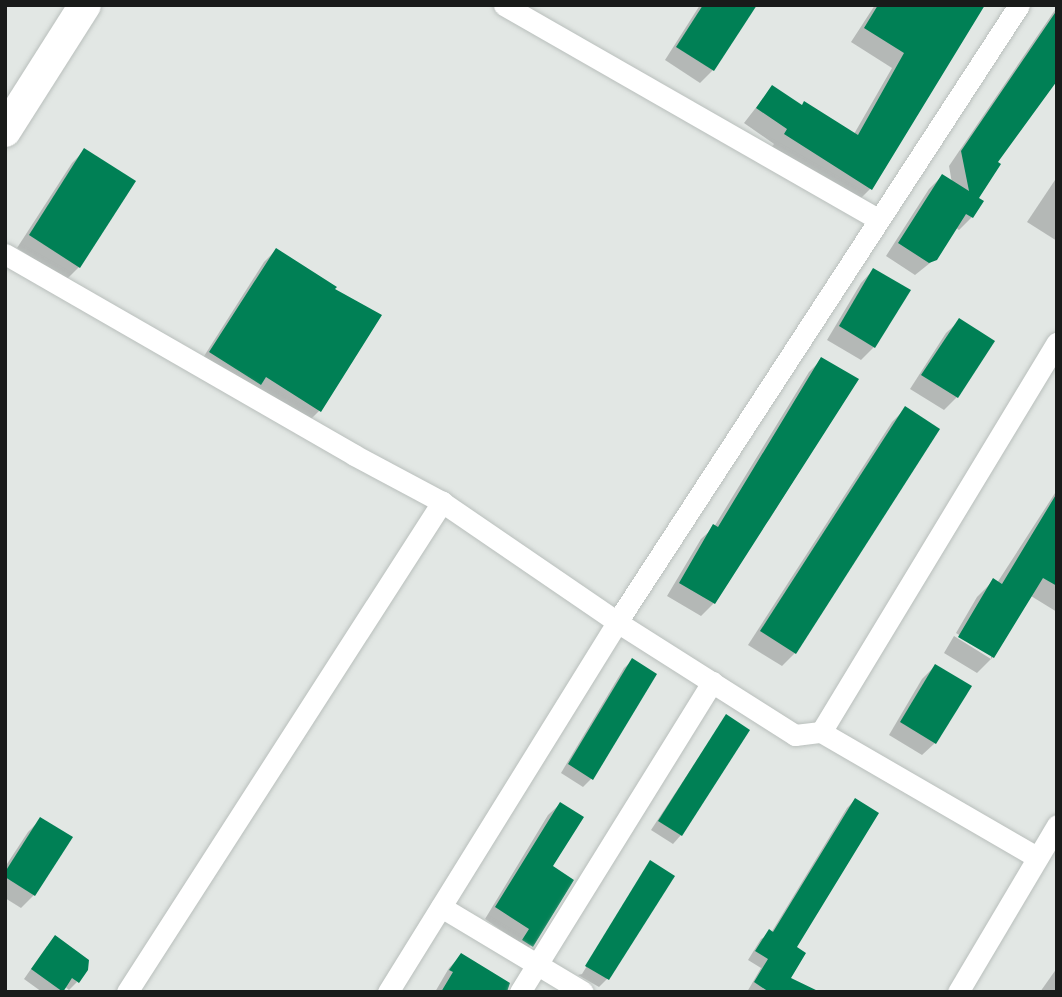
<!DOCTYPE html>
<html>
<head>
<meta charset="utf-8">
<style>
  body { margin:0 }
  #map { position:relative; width:1062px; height:997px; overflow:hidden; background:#e2e7e4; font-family:"Archivo Narrow",sans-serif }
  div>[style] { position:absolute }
  .shadow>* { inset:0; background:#0003 }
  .building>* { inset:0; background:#008055 }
  .roads { filter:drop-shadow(0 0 2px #b9bfbc) drop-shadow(0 0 2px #b9bfbc) }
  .street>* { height:21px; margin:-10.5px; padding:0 10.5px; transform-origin:10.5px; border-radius:10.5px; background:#fff }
  .primary>* { height:32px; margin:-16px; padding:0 16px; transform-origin:16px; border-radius:16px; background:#fff }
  span { translate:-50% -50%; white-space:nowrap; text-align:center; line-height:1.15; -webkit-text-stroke:5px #e2e7e4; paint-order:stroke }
  .frame { position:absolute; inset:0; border:7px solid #191b1a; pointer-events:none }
</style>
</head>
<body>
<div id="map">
  <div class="shadow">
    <i style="clip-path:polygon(700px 5px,755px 5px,713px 70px,700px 83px,665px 60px)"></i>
    <i style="clip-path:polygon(875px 5px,983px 5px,870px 189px,857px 202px,771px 148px,774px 144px,744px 123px,772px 87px,801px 107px,854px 134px,892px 68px,851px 42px)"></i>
    <i style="clip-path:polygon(1057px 7px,1057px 70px,996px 163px,976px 199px,972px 217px,959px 230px,955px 227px,935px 259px,915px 275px,886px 256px,929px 189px,942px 176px,952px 183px,949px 166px)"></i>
    <i style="clip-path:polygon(85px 150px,79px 267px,66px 280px,17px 248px,72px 163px)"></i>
    <i style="clip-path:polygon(1057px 177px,1057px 241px,1027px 222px)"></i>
    <i style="clip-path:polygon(276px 250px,319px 411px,308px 422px,199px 364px,264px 262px)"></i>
    <i style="clip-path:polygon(873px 270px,874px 347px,861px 360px,827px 340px,861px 283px)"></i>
    <i style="clip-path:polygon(959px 321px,957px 397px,944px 410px,910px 389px,946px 333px)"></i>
    <i style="clip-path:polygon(822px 359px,856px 380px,769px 520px,758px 531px,714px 603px,701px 616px,667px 596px,701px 539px,714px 527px,809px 372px)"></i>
    <i style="clip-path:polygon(905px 409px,795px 653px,782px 666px,748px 645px,892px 422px)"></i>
    <i style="clip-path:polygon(1057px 490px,1057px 612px,1031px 596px,993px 657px,977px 673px,944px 653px,954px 636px,991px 659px,991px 655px,956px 633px,977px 597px,993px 581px,997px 583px)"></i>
    <i style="clip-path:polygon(633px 660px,591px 779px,583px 787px,561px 773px,624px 668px)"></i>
    <i style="clip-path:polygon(935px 666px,935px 743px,922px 755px,889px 735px,922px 679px)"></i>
    <i style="clip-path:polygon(726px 716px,681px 835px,673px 844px,651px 830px)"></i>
    <i style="clip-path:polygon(855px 800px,795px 948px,788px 979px,816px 992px,747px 992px,761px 968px,748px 960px,761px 939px,771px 933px,847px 808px)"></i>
    <i style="clip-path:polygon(560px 804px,551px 866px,531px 945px,520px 957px,518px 942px,485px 919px,548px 815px)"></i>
    <i style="clip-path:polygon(41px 819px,34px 895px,21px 908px,5px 898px,5px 867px,28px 832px)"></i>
    <i style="clip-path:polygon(650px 863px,607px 979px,599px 987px,578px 975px,582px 974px)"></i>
    <i style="clip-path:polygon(47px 946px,77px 982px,69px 990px,64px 986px,60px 992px,42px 992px,24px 979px)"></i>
    <i style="clip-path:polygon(462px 955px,505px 992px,435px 992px,449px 968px)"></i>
    <i style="clip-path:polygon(1057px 968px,1057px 992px,1040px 992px)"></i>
  </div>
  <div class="building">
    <i style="clip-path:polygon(703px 5px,757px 5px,714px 71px,676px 47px)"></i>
    <i style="clip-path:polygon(878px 5px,985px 5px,872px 190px,784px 134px,787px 129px,756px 108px,772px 85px,802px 105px,804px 101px,858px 135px,904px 53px,864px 28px)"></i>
    <i style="clip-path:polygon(1057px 10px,1057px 81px,998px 162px,1001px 164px,979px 198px,984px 201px,973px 218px,966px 214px,937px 260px,929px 263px,898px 243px,942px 174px,969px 191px,961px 151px)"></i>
    <i style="clip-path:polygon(84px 148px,136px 181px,80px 268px,29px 235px)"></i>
    <i style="clip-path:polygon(276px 248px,337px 287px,335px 289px,382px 315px,321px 412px,266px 377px,261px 385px,209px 352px)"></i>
    <i style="clip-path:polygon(873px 268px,911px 290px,875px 348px,839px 326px)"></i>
    <i style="clip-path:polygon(959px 318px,995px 341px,958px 398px,921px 375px)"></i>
    <i style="clip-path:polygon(821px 357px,859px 379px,715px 604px,679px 583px,713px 524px,718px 527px)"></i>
    <i style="clip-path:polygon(905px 406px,940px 429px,796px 654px,760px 631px)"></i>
    <i style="clip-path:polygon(1057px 493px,1057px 586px,1043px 578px,994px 658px,958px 637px,993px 578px,1002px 584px)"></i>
    <i style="clip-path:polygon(632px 658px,657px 674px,593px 780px,568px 764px)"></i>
    <i style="clip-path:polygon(935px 664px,972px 686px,936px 744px,900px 722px)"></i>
    <i style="clip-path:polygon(726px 714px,750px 730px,682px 836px,658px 821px)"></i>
    <i style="clip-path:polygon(855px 798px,879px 813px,797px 947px,806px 953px,791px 978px,820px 992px,769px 992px,754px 982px,768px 959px,755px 951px,769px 929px,773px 932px)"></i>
    <i style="clip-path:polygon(560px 802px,584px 817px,553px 866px,574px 880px,533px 947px,522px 940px,529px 929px,495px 907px)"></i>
    <i style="clip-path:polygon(40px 817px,73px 837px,35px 896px,5px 877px,5px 872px)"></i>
    <i style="clip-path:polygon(650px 860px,675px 876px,609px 980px,585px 966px)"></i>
    <i style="clip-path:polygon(55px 935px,89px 960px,88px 970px,79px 983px,72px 978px,63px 992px,31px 969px)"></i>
    <i style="clip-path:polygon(461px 953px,510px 983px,507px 992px,441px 992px,453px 972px,449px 970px)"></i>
  </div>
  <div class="roads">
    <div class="street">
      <i style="left:504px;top:5px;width:431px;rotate:29.8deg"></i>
      <i style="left:5px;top:254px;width:403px;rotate:29.9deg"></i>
      <i style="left:354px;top:455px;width:100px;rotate:28.1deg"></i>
      <i style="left:442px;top:502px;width:212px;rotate:34.4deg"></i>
      <i style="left:617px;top:622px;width:211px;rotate:32.4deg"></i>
      <i style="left:795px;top:735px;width:26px;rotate:-7deg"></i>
      <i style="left:821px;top:732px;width:250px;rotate:30.1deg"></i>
      <i style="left:821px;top:732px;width:455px;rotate:-58.8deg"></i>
      <i style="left:441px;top:907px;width:165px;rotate:30.9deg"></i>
      <i style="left:127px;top:992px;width:583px;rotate:-57.26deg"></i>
      <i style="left:388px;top:992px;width:435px;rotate:-58.2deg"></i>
      <i style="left:617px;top:622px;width:736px;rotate:-56.91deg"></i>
      <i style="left:520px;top:992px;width:365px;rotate:-58.2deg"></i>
      <i style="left:958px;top:992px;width:194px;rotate:-59.3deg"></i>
    </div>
    <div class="primary">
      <i style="left:5px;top:131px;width:149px;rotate:-57.6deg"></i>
    </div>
  </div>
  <div class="frame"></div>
</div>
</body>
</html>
